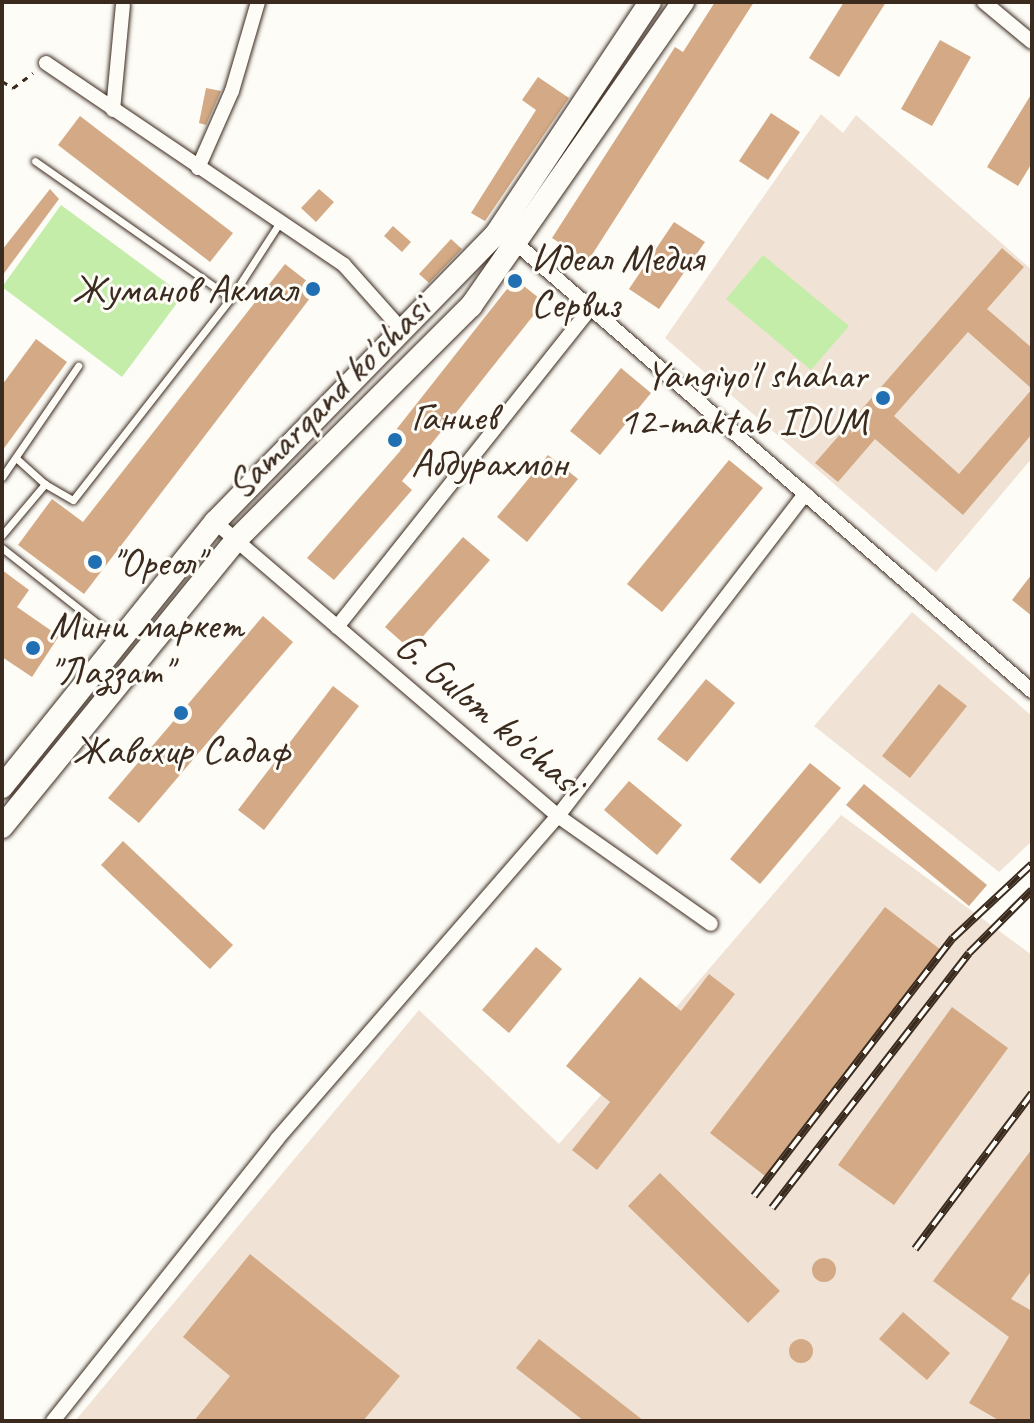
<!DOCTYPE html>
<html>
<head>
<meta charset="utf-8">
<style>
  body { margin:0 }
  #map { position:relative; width:1034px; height:1423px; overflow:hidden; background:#fdfcf7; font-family:Caveat,sans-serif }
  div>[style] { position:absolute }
  .built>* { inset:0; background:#f0e3d5 }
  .green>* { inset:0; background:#c3eda8 }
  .building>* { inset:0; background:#d3aa85 }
  .round { border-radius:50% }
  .path>* { height:3px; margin-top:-1.5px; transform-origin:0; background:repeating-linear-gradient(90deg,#3b2a1e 0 6px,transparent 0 12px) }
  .roads { filter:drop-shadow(0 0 2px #3b2a1e) drop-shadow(0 0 2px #3b2a1e) }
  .service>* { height:7px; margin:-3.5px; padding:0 3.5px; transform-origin:3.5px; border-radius:3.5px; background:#fdfcf7 }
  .minor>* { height:14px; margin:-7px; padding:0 7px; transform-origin:7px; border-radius:7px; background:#fdfcf7 }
  .secondary>* { height:22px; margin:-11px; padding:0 11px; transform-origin:11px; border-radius:11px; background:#fdfcf7 }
  .rail>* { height:8px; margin-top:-4px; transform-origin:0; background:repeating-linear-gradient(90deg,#fdfcf7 0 15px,#3b2a1e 0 30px); box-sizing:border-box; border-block:2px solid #3b2a1e }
  .dots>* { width:22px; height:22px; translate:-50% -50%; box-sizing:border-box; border:4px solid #fdfcf7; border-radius:50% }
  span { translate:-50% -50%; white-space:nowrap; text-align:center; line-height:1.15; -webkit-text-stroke:6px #fdfcf7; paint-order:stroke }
  .poi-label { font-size:40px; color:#3b2a1e }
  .left { translate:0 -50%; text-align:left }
  .right { translate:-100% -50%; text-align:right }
  .street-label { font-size:40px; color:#3b2a1e }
  .frame { position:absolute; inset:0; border:4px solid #3b2a1e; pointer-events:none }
</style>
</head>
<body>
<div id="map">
  <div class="built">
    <i style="clip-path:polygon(821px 114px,843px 133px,856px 115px,1032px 270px,1032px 458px,936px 572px,665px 338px)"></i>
    <i style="clip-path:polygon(912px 612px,1032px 716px,1032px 841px,999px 872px,814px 726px)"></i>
    <i style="clip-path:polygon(841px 815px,1032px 955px,1032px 1421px,75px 1421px,419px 1010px,559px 1144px)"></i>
  </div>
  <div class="green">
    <i style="clip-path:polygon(61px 205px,183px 295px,122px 377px,2px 287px)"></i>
    <i style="clip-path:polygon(763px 255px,849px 326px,811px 370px,726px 299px)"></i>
  </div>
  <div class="building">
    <i style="clip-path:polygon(715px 2px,754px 2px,588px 261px,552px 238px,675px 47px,683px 52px)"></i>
    <i style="clip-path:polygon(844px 2px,886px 2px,839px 77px,809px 58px)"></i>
    <i style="clip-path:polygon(940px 40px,971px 57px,932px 126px,901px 109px)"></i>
    <i style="clip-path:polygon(538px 77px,569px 98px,485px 221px,471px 213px,536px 110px,522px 100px)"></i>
    <i style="clip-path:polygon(206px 88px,221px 91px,206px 125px,199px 123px)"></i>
    <i style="clip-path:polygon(1032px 93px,1032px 163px,1018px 186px,987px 167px)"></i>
    <i style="clip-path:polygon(771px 113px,800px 132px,768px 180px,739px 161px)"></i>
    <i style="clip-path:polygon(80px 116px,233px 233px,210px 262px,58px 145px)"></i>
    <i style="clip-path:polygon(50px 189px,59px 199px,2px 276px,2px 250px)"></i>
    <i style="clip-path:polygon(319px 189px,334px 202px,316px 222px,301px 208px)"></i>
    <i style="clip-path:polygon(674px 222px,705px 242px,659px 309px,629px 289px)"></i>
    <i style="clip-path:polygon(393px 226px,411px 242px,402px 252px,384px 236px)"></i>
    <i style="clip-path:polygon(451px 239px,462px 249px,429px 283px,419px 274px)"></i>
    <i style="clip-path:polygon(evenodd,1002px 248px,1024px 267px,987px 309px,1032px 348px,1032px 434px,963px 515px,875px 439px,838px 482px,815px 463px,1002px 248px,968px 332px,1032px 389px,959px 474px,894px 416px,968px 332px)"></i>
    <i style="clip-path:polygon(285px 264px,317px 289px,84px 594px,18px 545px,52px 499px,83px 522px)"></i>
    <i style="clip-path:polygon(515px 279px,544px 302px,402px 481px,412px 490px,334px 580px,307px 558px,401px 450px,388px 440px)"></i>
    <i style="clip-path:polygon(36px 339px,67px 362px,2px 451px,2px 385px)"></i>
    <i style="clip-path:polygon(621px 368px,651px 393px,600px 455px,570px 431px)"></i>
    <i style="clip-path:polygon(548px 455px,578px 479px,527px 542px,497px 517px)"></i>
    <i style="clip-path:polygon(729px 460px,763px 488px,662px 612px,627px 584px)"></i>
    <i style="clip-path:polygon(463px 537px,490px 560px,411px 650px,385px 627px)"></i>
    <i style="clip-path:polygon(2px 570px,29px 590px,17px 607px,59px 636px,32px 677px,2px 657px)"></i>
    <i style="clip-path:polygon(1032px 574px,1032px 616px,1012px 600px)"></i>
    <i style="clip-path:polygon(263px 616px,293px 642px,139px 823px,108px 798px)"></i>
    <i style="clip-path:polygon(706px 679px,735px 703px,687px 762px,657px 739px)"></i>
    <i style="clip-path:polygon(939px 684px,967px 706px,910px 778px,882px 756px)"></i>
    <i style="clip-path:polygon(333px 686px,359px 706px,264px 830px,238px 810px)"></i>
    <i style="clip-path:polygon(810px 763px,841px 788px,760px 884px,730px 859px)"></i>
    <i style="clip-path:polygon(629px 781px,682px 825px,657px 855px,604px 810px)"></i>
    <i style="clip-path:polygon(864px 784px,987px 885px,969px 906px,846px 805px)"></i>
    <i style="clip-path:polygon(123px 841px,233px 945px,210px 969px,101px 865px)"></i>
    <i style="clip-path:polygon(885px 907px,941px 950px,765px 1176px,710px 1133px)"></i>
    <i style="clip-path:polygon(536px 947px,562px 969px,509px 1033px,482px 1010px)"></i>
    <i style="clip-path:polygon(709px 974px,735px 994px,597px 1170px,572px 1150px,610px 1102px,566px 1066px,640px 977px,681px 1011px)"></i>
    <i style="clip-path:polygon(952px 1007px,1008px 1048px,894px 1205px,838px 1165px)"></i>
    <i style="clip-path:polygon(1032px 1149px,1032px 1270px,1011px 1299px,1032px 1311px,1032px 1421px,1000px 1421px,969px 1403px,1009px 1337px,933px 1281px)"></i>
    <i style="clip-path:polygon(660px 1173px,780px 1291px,748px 1323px,628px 1206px)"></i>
    <i style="clip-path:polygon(250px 1254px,400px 1376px,363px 1421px,194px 1421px,230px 1376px,183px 1337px)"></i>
    <i class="round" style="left:812px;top:1258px;width:24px;height:24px"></i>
    <i style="clip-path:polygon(903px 1312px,950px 1353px,927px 1380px,879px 1339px)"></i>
    <i class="round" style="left:789px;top:1339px;width:24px;height:24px"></i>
    <i style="clip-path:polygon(539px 1339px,644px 1421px,584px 1421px,516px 1368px)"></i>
  </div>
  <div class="path">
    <i style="left:2px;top:81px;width:13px;rotate:32deg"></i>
    <i style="left:13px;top:88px;width:25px;rotate:-37deg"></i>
  </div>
  <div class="roads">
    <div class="service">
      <i style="left:35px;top:161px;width:239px;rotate:35deg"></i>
      <i style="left:16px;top:458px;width:39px;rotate:42deg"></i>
      <i style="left:2px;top:477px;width:135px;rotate:-55.6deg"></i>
      <i style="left:2px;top:535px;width:67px;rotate:-49.9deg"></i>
      <i style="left:45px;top:484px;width:32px;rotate:30deg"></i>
      <i style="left:73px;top:500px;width:256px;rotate:-52deg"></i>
      <i style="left:231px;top:298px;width:90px;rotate:-57.2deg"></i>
      <i style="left:2px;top:548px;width:145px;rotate:38.3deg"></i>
    </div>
    <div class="minor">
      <i style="left:984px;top:2px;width:62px;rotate:39.8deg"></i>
      <i style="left:46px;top:63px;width:360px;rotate:34.1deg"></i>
      <i style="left:344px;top:265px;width:87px;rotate:48.3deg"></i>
      <i style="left:113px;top:110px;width:105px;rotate:-84.6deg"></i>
      <i style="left:198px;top:168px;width:84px;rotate:-66.2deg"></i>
      <i style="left:232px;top:91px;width:93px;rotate:-73.7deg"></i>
      <i style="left:518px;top:245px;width:681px;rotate:40.95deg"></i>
      <i style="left:215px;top:522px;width:452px;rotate:40.6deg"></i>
      <i style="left:558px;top:816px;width:187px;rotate:35.2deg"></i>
      <i style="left:337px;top:627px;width:408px;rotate:-51.5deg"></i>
      <i style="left:53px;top:1421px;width:360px;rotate:-51.5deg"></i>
      <i style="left:277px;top:1139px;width:428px;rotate:-49deg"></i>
      <i style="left:558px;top:816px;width:406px;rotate:-52.5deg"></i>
    </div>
    <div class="secondary">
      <i style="left:2px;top:787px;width:340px;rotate:-51.2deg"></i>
      <i style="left:215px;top:522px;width:402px;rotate:-45.7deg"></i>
      <i style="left:496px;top:234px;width:278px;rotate:-56.4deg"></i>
      <i style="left:2px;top:827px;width:370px;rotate:-50.8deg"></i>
      <i style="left:236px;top:540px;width:332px;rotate:-44.9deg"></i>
      <i style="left:471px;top:306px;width:371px;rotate:-55.1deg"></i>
    </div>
  </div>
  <div class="rail">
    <i style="left:754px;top:1196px;width:326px;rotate:-52.4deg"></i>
    <i style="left:953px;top:938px;width:108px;rotate:-43.1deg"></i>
    <i style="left:772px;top:1208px;width:322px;rotate:-52.3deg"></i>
    <i style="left:969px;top:953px;width:89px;rotate:-45deg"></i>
    <i style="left:915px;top:1249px;width:195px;rotate:-53.1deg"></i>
  </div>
  <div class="dots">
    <i style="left:515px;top:281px;background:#1f6fb2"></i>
    <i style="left:313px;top:289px;background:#1f6fb2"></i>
    <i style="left:883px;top:398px;background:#1f6fb2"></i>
    <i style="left:395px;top:440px;background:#1f6fb2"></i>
    <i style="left:95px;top:562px;background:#1f6fb2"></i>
    <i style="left:33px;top:648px;background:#1f6fb2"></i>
    <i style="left:181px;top:713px;background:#1f6fb2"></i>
  </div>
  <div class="poi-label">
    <span class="left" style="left:531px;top:281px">Идеал Медия<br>Сервиз</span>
    <span class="right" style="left:297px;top:289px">Жуманов Акмал</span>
    <span class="right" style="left:867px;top:398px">Yangiyo'l shahar<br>12-maktab IDUM</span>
    <span class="left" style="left:411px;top:440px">Ганиев<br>Абдурахмон</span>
    <span class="left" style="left:111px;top:562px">"Ореол"</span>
    <span class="left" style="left:49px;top:648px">Мини маркет<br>"Лаззат"</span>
    <span style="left:181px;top:750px">Жавохир Садаф</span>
  </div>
  <div class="street-label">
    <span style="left:328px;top:397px;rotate:-45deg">Samarqand ko'chasi</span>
    <span style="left:490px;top:714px;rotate:40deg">G. Gulom ko'chasi</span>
  </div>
  <div class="frame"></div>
</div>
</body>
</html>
